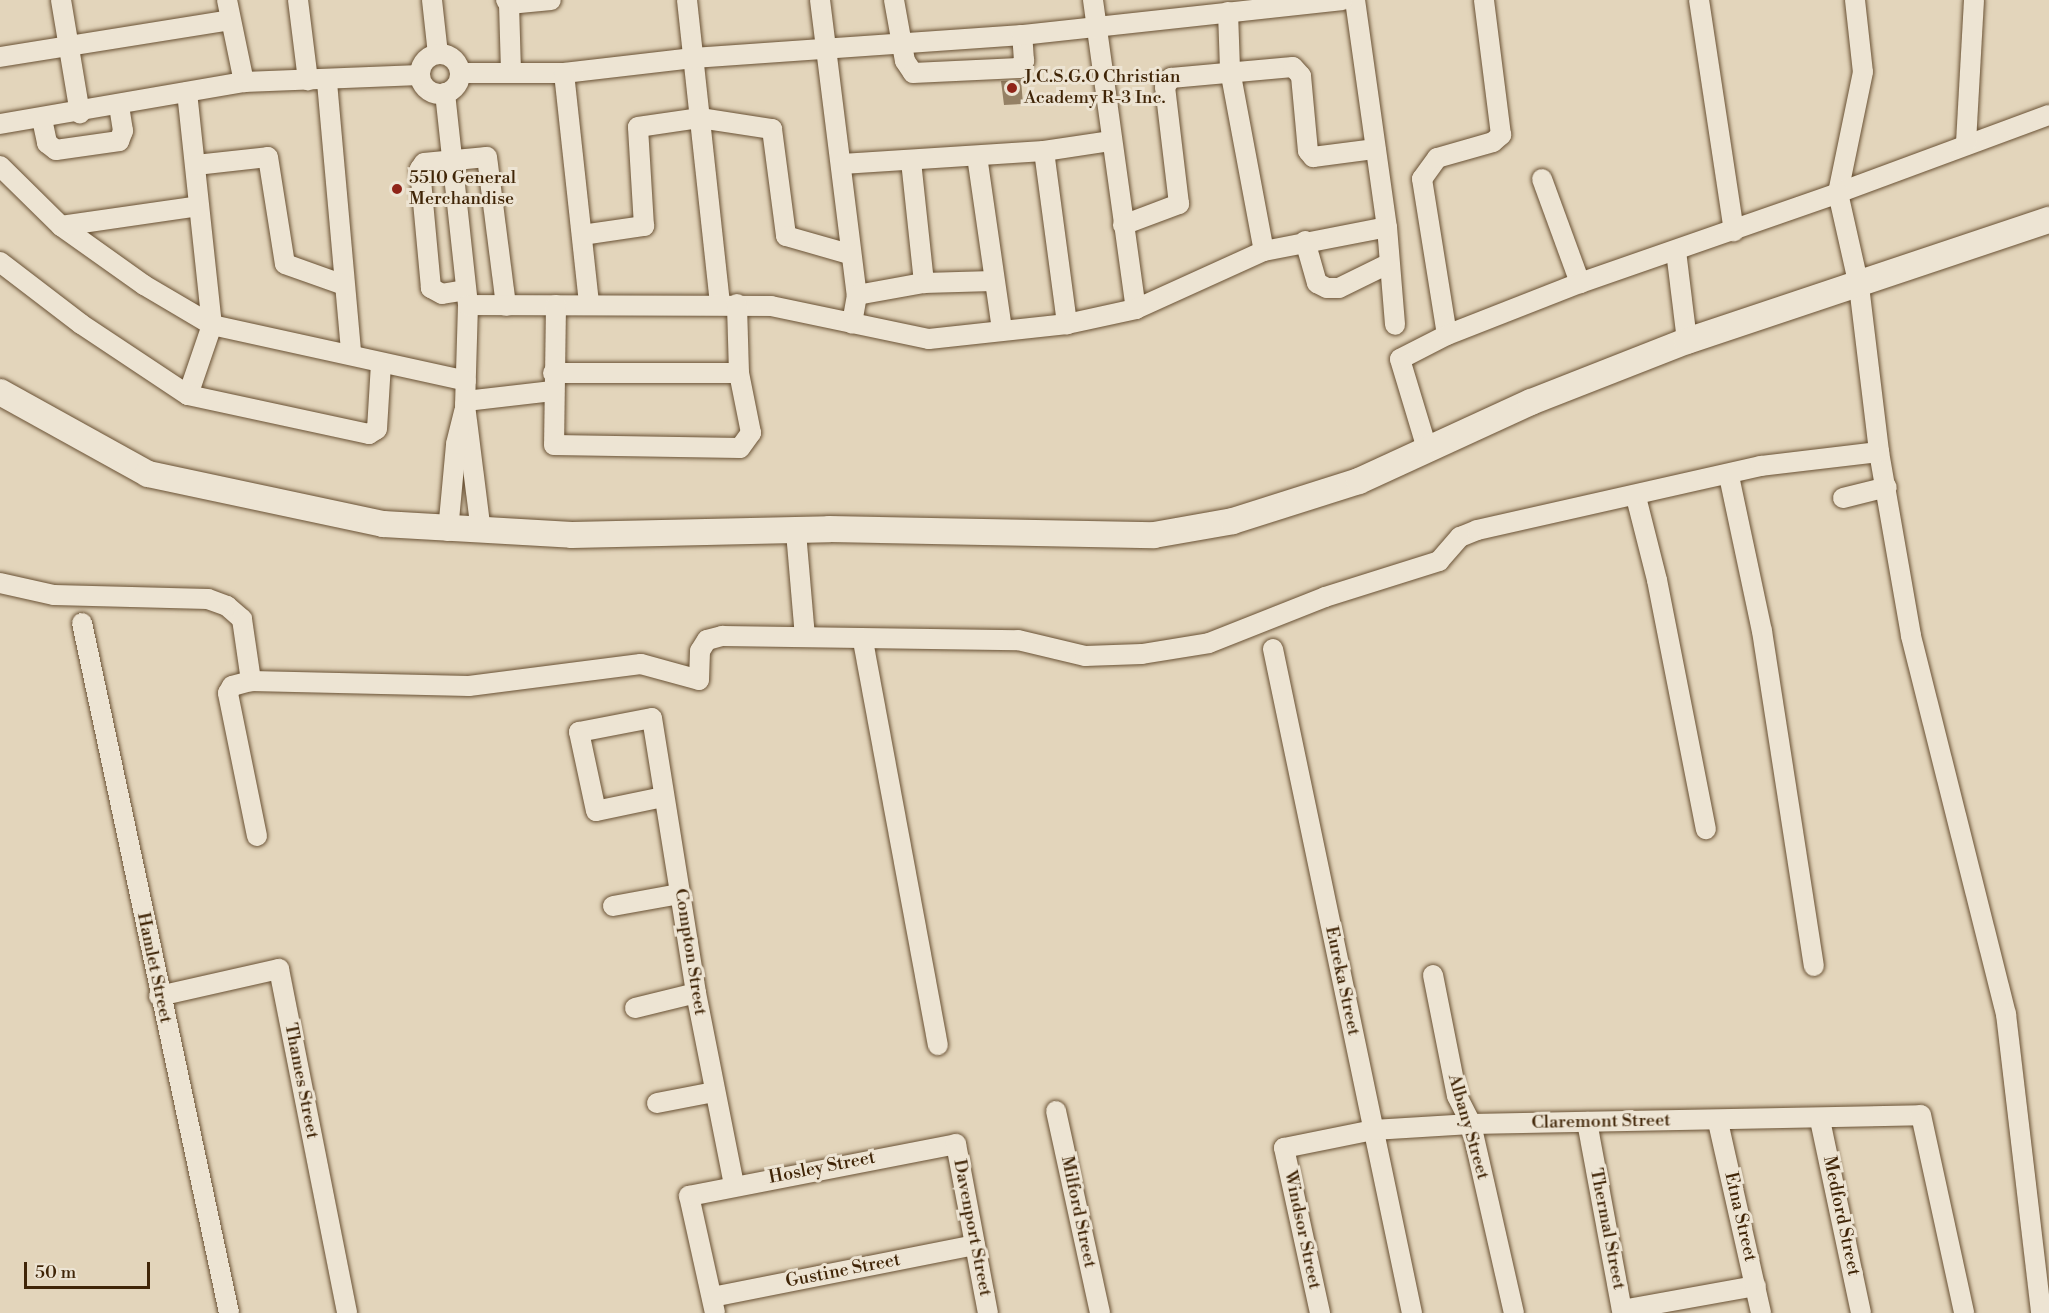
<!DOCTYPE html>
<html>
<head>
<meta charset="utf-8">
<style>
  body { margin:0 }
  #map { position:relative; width:2049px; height:1313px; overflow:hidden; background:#e3d5bb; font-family:"Libre Bodoni",serif }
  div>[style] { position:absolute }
  .building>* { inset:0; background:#958165 }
  .roads { filter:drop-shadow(0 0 2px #695134) drop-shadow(0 0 2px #695134) }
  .minor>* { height:20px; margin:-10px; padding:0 10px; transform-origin:10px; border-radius:10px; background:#ede4d3 }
  .minor>.ring { margin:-10px; padding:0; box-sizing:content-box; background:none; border:20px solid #ede4d3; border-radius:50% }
  .tertiary>* { height:26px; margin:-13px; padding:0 13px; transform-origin:13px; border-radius:13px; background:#ede4d3 }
  .dots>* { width:16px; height:16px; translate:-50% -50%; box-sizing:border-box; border:3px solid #ede4d3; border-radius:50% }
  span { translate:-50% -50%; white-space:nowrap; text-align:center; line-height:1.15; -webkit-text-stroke:6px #ede4d3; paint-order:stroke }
  .poi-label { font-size:18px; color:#402507 }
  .left { translate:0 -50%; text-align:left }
  .street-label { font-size:18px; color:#402507 }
  .scale { position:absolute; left:24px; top:1262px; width:126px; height:27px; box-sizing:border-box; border:3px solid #402507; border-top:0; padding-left:8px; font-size:18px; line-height:21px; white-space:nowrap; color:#402507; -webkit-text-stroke:4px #ede4d3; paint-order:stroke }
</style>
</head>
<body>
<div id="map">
  <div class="building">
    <i style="clip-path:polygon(1021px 80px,1023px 104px,1004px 105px,1001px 81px)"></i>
  </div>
  <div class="roads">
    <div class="minor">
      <i style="left:61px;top:0;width:115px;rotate:80.5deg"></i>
      <i style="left:227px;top:0;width:84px;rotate:78.3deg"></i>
      <i style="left:298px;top:0;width:81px;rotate:82.9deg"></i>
      <i style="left:432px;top:0;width:54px;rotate:83.7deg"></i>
      <i style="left:506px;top:0;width:5px;rotate:53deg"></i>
      <i style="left:509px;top:4px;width:42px;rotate:-5.4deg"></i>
      <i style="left:687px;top:0;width:304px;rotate:83.8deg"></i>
      <i style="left:820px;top:0;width:297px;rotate:82.9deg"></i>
      <i style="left:857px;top:295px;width:29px;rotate:100deg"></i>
      <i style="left:894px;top:0;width:62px;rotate:79.8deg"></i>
      <i style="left:905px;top:61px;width:14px;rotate:56deg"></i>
      <i style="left:913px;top:73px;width:106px;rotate:-2.7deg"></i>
      <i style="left:1019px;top:68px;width:9px;rotate:-54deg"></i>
      <i style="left:1024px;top:61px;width:26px;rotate:-94deg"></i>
      <i style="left:1093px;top:0;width:312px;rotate:82.1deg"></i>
      <i style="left:1355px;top:0;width:229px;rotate:82deg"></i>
      <i style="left:1387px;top:227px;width:98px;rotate:85.3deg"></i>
      <i style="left:1699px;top:0;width:234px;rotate:81.4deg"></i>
      <i style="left:1855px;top:0;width:72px;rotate:83.7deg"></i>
      <i style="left:1863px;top:72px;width:124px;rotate:101.7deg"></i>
      <i style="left:1838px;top:193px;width:225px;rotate:-20.3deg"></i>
      <i style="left:509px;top:4px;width:68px;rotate:88.3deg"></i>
      <i style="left:1228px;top:12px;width:58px;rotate:88deg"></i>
      <i style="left:1230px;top:70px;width:184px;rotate:79.4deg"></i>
      <i class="ring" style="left:420px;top:54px;width:20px;height:20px"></i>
      <i style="left:0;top:57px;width:233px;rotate:-9.1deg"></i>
      <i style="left:460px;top:73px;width:104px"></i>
      <i style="left:564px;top:73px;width:130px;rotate:-6.6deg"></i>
      <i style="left:693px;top:58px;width:330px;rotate:-4deg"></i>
      <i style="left:1022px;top:35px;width:322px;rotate:-6.2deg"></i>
      <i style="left:564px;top:73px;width:233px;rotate:83.8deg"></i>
      <i style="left:327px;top:82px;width:272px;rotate:84.9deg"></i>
      <i style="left:187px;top:92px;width:234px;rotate:83.9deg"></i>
      <i style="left:212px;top:325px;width:74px;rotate:108.9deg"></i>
      <i style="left:445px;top:93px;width:213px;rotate:83.8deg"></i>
      <i style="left:468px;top:305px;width:100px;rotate:91.7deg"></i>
      <i style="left:465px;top:405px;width:128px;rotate:82.8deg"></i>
      <i style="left:42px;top:119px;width:25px;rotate:78deg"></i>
      <i style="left:47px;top:143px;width:11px;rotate:38deg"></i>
      <i style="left:56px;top:150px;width:64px;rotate:-8.1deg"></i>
      <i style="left:119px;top:141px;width:11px;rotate:-68deg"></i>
      <i style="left:123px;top:131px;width:26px;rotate:-99deg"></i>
      <i style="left:0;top:124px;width:248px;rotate:-9.8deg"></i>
      <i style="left:244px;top:82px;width:176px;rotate:-2.3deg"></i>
      <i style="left:1966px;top:143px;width:143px;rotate:-86.8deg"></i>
      <i style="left:1044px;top:151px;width:175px;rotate:82.4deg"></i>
      <i style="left:977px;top:156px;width:176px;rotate:81.8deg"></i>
      <i style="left:911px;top:161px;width:123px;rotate:83.9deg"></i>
      <i style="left:842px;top:164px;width:202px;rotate:-3.7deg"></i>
      <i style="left:1044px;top:151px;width:68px;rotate:-8.5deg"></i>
      <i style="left:196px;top:165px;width:72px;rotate:-6.3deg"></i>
      <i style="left:268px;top:157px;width:108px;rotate:81deg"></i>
      <i style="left:285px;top:264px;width:63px;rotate:19.6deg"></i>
      <i style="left:0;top:166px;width:86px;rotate:44.5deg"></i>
      <i style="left:61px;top:226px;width:102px;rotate:35.4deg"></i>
      <i style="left:144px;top:285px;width:79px;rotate:30.5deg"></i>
      <i style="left:212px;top:325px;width:260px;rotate:12.4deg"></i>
      <i style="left:1542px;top:179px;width:111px;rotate:69.9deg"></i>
      <i style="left:1123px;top:225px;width:60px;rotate:-20.6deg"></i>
      <i style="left:1179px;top:204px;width:118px;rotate:-96.8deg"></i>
      <i style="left:1165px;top:87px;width:11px;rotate:-56deg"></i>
      <i style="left:1171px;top:78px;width:122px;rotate:-5.2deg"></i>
      <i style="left:1293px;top:67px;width:12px;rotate:48deg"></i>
      <i style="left:1301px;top:76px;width:75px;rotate:84.7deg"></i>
      <i style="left:1308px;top:151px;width:8px;rotate:50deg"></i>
      <i style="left:1313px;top:157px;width:63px;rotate:-7.4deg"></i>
      <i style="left:61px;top:226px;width:139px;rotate:-8.2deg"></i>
      <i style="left:582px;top:235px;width:63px;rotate:-8.3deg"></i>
      <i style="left:644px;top:226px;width:99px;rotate:-93.5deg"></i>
      <i style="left:638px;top:127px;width:63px;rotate:-8.3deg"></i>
      <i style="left:700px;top:118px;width:73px;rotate:8.7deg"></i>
      <i style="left:772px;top:129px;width:108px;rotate:82.5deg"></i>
      <i style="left:786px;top:236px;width:66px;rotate:15.9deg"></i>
      <i style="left:1305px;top:241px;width:44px;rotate:74.1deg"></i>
      <i style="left:1317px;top:283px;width:11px;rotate:27deg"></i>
      <i style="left:1327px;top:288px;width:12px"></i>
      <i style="left:1339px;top:288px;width:55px;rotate:-26.1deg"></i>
      <i style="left:1676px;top:251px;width:91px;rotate:83deg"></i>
      <i style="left:0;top:262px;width:102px;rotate:37.4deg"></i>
      <i style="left:81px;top:324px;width:128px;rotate:33.6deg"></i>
      <i style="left:188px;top:395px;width:185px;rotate:12.2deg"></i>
      <i style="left:369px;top:434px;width:9px;rotate:-32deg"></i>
      <i style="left:377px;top:429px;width:66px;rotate:-86.5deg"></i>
      <i style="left:466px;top:290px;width:24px;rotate:171deg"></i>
      <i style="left:442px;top:294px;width:13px;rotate:-151deg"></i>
      <i style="left:431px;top:288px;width:120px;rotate:-95.3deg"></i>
      <i style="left:420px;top:169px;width:7px;rotate:-56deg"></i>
      <i style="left:424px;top:163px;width:63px;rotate:-5.4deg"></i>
      <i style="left:487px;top:157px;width:150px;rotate:82.7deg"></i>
      <i style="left:857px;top:295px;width:68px;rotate:-10.2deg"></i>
      <i style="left:924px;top:283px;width:69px;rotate:-1.7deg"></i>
      <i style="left:468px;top:305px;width:303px;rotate:0.2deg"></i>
      <i style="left:771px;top:306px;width:161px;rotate:11.8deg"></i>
      <i style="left:929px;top:339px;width:139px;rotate:-6.2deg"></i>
      <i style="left:1067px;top:324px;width:71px;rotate:-12.3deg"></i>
      <i style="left:1136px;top:309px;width:141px;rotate:-24.4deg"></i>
      <i style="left:1264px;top:251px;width:125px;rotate:-11deg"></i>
      <i style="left:556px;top:305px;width:140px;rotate:90.8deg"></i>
      <i style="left:554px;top:445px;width:186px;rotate:0.9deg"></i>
      <i style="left:740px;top:448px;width:19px;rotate:-54deg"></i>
      <i style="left:751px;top:433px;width:61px;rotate:-101.3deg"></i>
      <i style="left:739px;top:373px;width:69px;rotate:-91.7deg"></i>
      <i style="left:1447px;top:335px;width:158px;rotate:-99.1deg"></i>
      <i style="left:1422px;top:179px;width:26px;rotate:-54deg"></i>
      <i style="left:1437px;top:158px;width:58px;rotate:-15.9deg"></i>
      <i style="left:1493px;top:142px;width:11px;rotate:-41deg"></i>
      <i style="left:1501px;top:135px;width:136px;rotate:-97.2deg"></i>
      <i style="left:553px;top:373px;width:186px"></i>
      <i style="left:466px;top:401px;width:87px;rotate:-6.6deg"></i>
      <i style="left:1428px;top:452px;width:97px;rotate:-106.8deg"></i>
      <i style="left:1400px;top:359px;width:53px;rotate:-27.1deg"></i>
      <i style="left:1447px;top:335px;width:143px;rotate:-21.4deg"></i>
      <i style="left:1580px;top:283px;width:273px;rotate:-19.2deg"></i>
      <i style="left:1838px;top:193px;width:95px;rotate:77.3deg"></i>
      <i style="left:1859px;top:286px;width:167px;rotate:83.1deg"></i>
      <i style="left:1879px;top:452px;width:187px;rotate:80.1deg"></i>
      <i style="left:1911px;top:636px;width:390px;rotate:75.9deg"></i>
      <i style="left:2006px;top:1014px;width:301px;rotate:83.3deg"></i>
      <i style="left:1729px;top:476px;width:158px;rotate:78deg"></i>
      <i style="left:1762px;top:631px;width:339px;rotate:81.2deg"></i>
      <i style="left:1636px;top:497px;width:86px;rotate:75.8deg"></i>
      <i style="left:1657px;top:580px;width:254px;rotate:78.9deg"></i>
      <i style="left:1843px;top:498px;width:45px;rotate:-14deg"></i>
      <i style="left:448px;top:531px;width:87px;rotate:-84.7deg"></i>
      <i style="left:456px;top:444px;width:34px;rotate:-76deg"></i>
      <i style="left:796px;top:532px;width:105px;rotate:85.1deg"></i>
      <i style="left:0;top:583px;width:55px;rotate:12.5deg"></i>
      <i style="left:54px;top:595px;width:154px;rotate:1.5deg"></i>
      <i style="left:208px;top:599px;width:20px;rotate:20deg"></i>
      <i style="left:227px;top:606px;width:20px;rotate:41deg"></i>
      <i style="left:242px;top:619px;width:63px;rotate:81.7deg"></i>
      <i style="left:82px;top:623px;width:705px;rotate:77.97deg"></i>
      <i style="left:863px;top:641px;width:411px;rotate:79.5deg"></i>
      <i style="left:1273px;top:649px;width:678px;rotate:78.18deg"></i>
      <i style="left:663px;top:797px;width:68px;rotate:168.2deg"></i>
      <i style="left:596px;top:811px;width:81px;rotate:-102.1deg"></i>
      <i style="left:579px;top:732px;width:74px;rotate:-10.9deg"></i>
      <i style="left:652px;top:718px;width:278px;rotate:80.9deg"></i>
      <i style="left:696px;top:993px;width:196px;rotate:78.8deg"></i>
      <i style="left:257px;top:836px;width:146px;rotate:-101.5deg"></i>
      <i style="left:228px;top:693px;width:8px;rotate:-60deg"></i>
      <i style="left:232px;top:686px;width:20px;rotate:-15deg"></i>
      <i style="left:251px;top:681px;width:218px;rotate:1.3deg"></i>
      <i style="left:469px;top:686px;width:173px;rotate:-7.3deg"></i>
      <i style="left:641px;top:664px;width:60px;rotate:15.4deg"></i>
      <i style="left:699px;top:680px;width:29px;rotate:-88deg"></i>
      <i style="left:700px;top:651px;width:13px;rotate:-58deg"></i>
      <i style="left:707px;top:640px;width:16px;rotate:-15deg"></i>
      <i style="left:722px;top:636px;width:296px;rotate:0.8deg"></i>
      <i style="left:1018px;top:640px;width:69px;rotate:13.4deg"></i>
      <i style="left:1085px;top:656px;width:57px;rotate:-2deg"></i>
      <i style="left:1142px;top:654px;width:68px;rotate:-9.3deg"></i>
      <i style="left:1209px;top:643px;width:125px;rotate:-21.6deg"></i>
      <i style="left:1325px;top:597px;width:120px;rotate:-17.5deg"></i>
      <i style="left:1439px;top:561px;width:32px;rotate:-49deg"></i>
      <i style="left:1460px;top:537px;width:18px;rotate:-22deg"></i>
      <i style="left:1477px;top:530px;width:291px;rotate:-12.7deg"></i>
      <i style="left:1761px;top:466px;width:119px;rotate:-6.8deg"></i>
      <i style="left:613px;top:906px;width:68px;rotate:-10.2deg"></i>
      <i style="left:1433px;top:975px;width:123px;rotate:78.8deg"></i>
      <i style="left:1457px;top:1096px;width:31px;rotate:63deg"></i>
      <i style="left:1471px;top:1124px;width:194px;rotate:77.2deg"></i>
      <i style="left:159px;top:996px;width:123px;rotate:-12.7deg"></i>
      <i style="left:279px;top:969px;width:351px;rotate:78.8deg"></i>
      <i style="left:635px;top:1008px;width:63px;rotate:-13.8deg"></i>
      <i style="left:657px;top:1103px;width:58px;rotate:-10.9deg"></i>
      <i style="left:1056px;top:1111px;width:207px;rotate:77.7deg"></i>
      <i style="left:1820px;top:1120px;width:197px;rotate:78deg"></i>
      <i style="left:1587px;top:1122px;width:191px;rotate:79.5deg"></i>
      <i style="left:1622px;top:1310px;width:136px;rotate:-10.2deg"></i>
      <i style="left:1718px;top:1122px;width:196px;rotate:77.3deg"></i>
      <i style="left:712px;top:1297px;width:267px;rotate:-11.2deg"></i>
      <i style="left:715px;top:1313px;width:120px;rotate:-102.5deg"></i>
      <i style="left:689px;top:1196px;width:272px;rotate:-11deg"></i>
      <i style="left:956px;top:1144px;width:172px;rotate:79.3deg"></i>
      <i style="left:1320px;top:1313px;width:169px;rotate:-102.3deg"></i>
      <i style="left:1284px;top:1148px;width:91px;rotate:-11.4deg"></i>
      <i style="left:1373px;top:1130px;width:98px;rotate:-3.5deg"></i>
      <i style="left:1471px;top:1124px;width:450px;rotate:-1.1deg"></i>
      <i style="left:1921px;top:1115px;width:203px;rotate:77.7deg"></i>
    </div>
    <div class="tertiary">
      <i style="left:0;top:392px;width:169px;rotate:29deg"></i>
      <i style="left:148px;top:474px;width:240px;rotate:12deg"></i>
      <i style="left:383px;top:524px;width:189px;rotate:3.3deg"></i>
      <i style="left:572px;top:535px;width:257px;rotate:-1.3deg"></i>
      <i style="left:829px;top:529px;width:325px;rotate:1.1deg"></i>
      <i style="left:1154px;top:535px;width:80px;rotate:-10deg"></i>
      <i style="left:1233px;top:521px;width:132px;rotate:-17.6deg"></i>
      <i style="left:1359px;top:481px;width:189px;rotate:-24.7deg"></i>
      <i style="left:1531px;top:402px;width:168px;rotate:-21.4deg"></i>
      <i style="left:1687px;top:341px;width:382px;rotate:-18.5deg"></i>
    </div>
  </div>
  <div class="dots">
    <i style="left:1012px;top:88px;background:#8f2418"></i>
    <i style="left:397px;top:189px;background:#8f2418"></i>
  </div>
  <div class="poi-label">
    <span class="left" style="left:1024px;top:88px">J.C.S.G.O Christian<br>Academy R-3 Inc.</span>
    <span class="left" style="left:409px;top:189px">5510 General<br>Merchandise</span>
  </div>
  <div class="street-label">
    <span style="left:690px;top:952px;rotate:81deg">Compton Street</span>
    <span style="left:154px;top:968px;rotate:78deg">Hamlet Street</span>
    <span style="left:1342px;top:981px;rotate:78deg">Eureka Street</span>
    <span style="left:301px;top:1081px;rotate:79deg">Thames Street</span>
    <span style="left:1601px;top:1122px;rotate:-1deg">Claremont Street</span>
    <span style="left:1468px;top:1127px;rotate:74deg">Albany Street</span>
    <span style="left:822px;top:1168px;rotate:-11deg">Hosley Street</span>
    <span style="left:1078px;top:1212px;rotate:78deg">Milford Street</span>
    <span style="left:1841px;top:1216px;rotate:78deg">Medford Street</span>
    <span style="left:1740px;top:1217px;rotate:77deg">Etna Street</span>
    <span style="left:972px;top:1228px;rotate:79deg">Davenport Street</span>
    <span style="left:1607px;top:1229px;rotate:79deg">Thermal Street</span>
    <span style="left:1302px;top:1230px;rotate:78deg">Windsor Street</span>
    <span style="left:843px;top:1271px;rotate:-11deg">Gustine Street</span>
  </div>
  <div class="scale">50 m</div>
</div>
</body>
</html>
